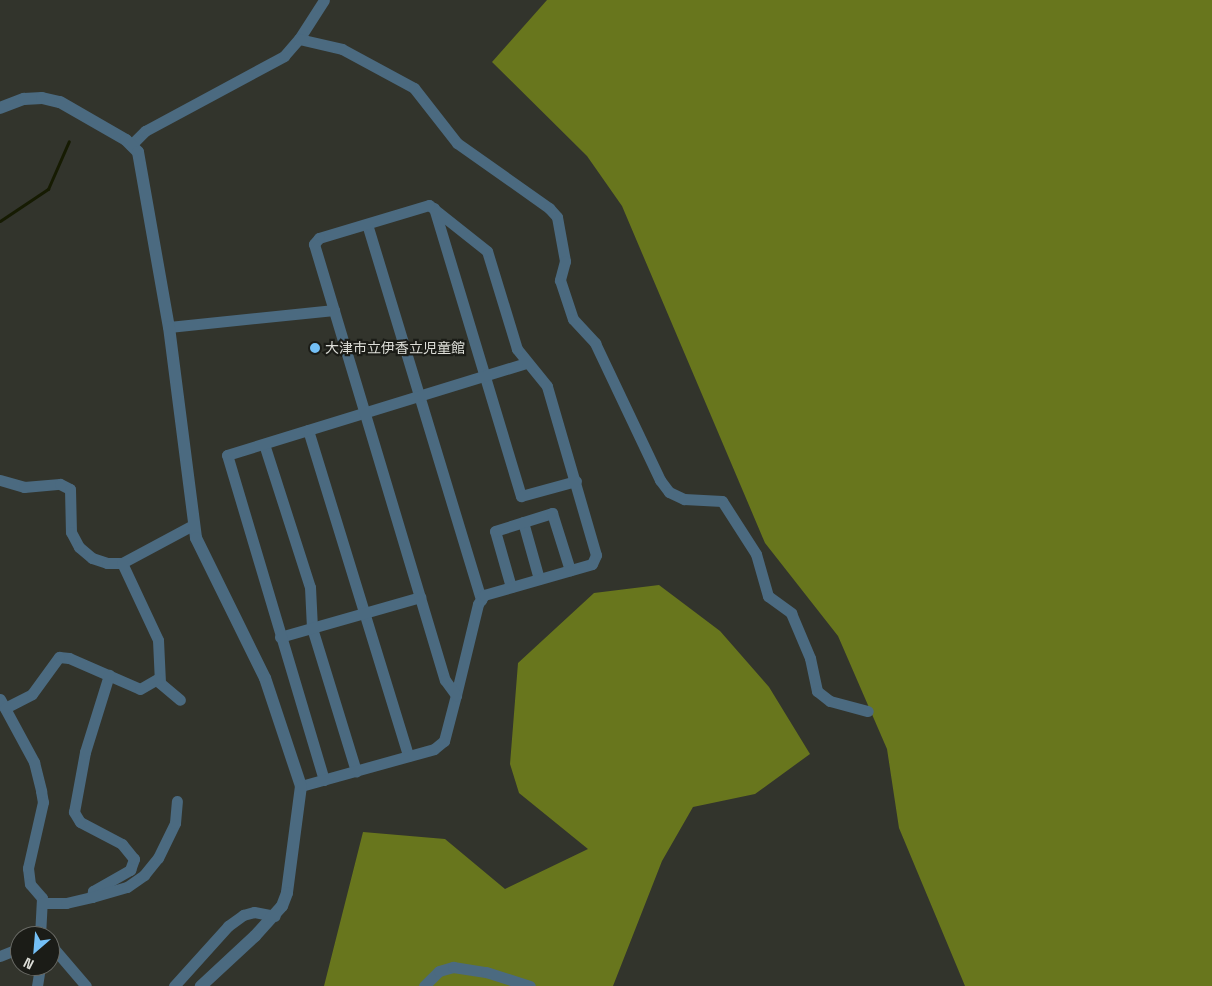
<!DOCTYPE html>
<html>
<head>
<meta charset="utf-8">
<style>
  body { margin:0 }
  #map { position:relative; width:1212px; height:986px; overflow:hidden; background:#32342c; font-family:"Space Grotesk","Noto Sans JP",sans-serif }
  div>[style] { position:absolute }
  .forest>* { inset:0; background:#68761d }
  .stream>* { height:3px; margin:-1.5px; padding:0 1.5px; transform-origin:1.5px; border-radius:1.5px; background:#161b02 }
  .minor>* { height:11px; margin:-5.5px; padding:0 5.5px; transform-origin:5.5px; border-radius:5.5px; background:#4b6a80 }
  .tertiary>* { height:12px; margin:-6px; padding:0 6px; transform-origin:6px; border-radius:6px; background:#4b6a80 }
  .dots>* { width:14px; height:14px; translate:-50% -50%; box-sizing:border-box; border:2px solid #1b1c17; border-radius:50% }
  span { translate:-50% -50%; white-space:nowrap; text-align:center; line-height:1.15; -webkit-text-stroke:4.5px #1b1c17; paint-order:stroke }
  .poi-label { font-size:14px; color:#dedfd9 }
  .left { translate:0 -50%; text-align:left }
  .north { position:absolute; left:10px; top:926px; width:50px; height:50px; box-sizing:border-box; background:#1b1c17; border:1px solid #696a65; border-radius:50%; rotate:207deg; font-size:14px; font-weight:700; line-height:20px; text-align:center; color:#dedfd9 }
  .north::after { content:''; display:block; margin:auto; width:18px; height:22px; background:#74c0f6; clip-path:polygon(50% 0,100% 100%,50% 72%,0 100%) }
</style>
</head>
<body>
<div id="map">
  <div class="forest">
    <i style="clip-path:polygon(547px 0,1212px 0,1212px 986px,965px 986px,899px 828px,887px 749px,838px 636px,765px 543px,622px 206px,587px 156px,492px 62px)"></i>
    <i style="clip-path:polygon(659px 585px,720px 631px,769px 687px,810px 754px,755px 794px,693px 807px,662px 861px,613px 986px,324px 986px,363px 832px,445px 839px,505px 889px,588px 849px,519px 793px,510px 764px,518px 663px,594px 593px)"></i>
  </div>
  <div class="stream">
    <i style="left:0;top:221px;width:58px;rotate:-33.7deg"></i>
    <i style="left:48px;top:189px;width:52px;rotate:-66.4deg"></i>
  </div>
  <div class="minor">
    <i style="left:299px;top:39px;width:46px;rotate:-57.3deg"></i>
    <i style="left:131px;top:145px;width:20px;rotate:-45deg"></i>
    <i style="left:145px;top:131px;width:158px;rotate:-28.3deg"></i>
    <i style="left:284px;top:56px;width:23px;rotate:-49deg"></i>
    <i style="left:299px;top:39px;width:44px;rotate:13.1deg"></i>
    <i style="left:342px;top:49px;width:82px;rotate:28.4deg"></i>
    <i style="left:414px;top:88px;width:70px;rotate:52deg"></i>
    <i style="left:457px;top:143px;width:113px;rotate:35.2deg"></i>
    <i style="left:549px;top:208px;width:12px;rotate:48deg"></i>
    <i style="left:557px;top:217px;width:45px;rotate:79.7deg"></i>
    <i style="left:565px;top:261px;width:20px;rotate:105deg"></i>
    <i style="left:560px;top:280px;width:41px;rotate:71.6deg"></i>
    <i style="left:573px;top:319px;width:33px;rotate:47deg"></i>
    <i style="left:595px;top:343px;width:152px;rotate:64.6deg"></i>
    <i style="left:660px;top:480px;width:15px;rotate:53deg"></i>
    <i style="left:669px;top:492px;width:17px;rotate:25deg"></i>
    <i style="left:684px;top:499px;width:38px;rotate:3deg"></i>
    <i style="left:722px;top:501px;width:63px;rotate:57.3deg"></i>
    <i style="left:756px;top:554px;width:44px;rotate:74.1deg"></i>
    <i style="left:768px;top:596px;width:29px;rotate:36deg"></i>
    <i style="left:791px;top:613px;width:49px;rotate:67.1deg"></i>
    <i style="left:810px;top:658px;width:34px;rotate:78deg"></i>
    <i style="left:817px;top:691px;width:16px;rotate:38deg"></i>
    <i style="left:830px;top:701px;width:39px;rotate:15deg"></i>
    <i style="left:434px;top:208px;width:301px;rotate:73.2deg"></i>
    <i style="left:521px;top:496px;width:57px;rotate:-15.3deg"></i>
    <i style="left:367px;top:224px;width:393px;rotate:73.1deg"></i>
    <i style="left:169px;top:327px;width:166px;rotate:-5.9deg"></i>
    <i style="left:308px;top:430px;width:341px;rotate:72.9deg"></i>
    <i style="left:264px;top:444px;width:150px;rotate:72.2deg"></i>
    <i style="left:310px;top:587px;width:41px;rotate:87.2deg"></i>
    <i style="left:312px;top:628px;width:150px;rotate:72.9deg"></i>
    <i style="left:0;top:480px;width:25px;rotate:16deg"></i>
    <i style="left:24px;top:487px;width:36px;rotate:-5deg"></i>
    <i style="left:60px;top:484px;width:11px;rotate:27deg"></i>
    <i style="left:70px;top:489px;width:43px;rotate:88.7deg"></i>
    <i style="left:71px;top:532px;width:17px;rotate:62deg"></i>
    <i style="left:79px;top:547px;width:17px;rotate:40deg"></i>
    <i style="left:92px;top:558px;width:16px;rotate:18deg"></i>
    <i style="left:107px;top:563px;width:15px"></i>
    <i style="left:122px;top:563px;width:81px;rotate:-28.2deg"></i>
    <i style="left:523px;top:522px;width:59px;rotate:74.3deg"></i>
    <i style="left:122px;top:563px;width:85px;rotate:64.9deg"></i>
    <i style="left:158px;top:640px;width:43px;rotate:87.3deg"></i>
    <i style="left:160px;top:683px;width:26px;rotate:40deg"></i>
    <i style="left:511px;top:587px;width:58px;rotate:-105.9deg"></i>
    <i style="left:495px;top:531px;width:60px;rotate:-17.5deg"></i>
    <i style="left:552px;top:513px;width:60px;rotate:72.5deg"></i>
    <i style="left:280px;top:637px;width:146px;rotate:-15.9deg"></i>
    <i style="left:0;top:699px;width:72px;rotate:61.6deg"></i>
    <i style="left:34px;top:762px;width:30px;rotate:76deg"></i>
    <i style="left:41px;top:791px;width:11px;rotate:80deg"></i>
    <i style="left:43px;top:802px;width:68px;rotate:102.8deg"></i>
    <i style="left:28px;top:868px;width:16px;rotate:83deg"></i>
    <i style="left:30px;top:884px;width:18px;rotate:49deg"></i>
    <i style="left:42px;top:898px;width:38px;rotate:93deg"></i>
    <i style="left:5px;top:708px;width:30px;rotate:-27deg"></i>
    <i style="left:32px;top:694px;width:46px;rotate:-53.9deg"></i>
    <i style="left:59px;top:657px;width:10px;rotate:6deg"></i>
    <i style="left:69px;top:658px;width:77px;rotate:23.6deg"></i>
    <i style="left:140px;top:689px;width:22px;rotate:-30deg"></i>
    <i style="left:324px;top:780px;width:339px;rotate:-106.6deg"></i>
    <i style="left:227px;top:455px;width:313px;rotate:-17.1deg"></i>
    <i style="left:301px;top:786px;width:138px;rotate:-15.5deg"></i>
    <i style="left:434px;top:749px;width:13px;rotate:-39deg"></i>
    <i style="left:444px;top:741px;width:48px;rotate:-75.4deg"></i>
    <i style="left:456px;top:695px;width:94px;rotate:-76.4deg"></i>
    <i style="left:478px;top:604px;width:11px;rotate:-56deg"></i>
    <i style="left:484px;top:595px;width:112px;rotate:-16deg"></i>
    <i style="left:592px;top:564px;width:10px;rotate:-66deg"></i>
    <i style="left:596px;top:555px;width:176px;rotate:-106.2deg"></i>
    <i style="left:547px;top:386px;width:48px;rotate:-129deg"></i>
    <i style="left:517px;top:349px;width:102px;rotate:-107deg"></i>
    <i style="left:487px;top:251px;width:74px;rotate:-141.6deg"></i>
    <i style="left:429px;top:205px;width:115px;rotate:163.3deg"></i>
    <i style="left:319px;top:238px;width:8px;rotate:130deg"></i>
    <i style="left:314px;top:244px;width:455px;rotate:73.3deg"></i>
    <i style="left:445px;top:680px;width:19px;rotate:54deg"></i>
    <i style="left:92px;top:897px;width:6px;rotate:-81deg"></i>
    <i style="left:93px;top:891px;width:43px;rotate:-29.6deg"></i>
    <i style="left:130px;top:870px;width:12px;rotate:-70deg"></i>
    <i style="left:134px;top:859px;width:19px;rotate:-129deg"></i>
    <i style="left:122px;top:844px;width:47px;rotate:-152.4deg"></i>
    <i style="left:80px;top:822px;width:12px;rotate:-121deg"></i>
    <i style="left:74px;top:812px;width:61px;rotate:-79.6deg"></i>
    <i style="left:85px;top:752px;width:81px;rotate:-72.7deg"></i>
    <i style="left:42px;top:903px;width:24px"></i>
    <i style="left:66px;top:903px;width:27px;rotate:-13deg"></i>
    <i style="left:92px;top:897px;width:36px;rotate:-16deg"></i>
    <i style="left:127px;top:887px;width:21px;rotate:-35deg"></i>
    <i style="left:144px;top:875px;width:22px;rotate:-51deg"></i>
    <i style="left:158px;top:858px;width:39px;rotate:-64deg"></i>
    <i style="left:175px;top:823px;width:22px;rotate:-85deg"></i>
    <i style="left:50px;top:944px;width:55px;rotate:49.4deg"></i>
    <i style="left:0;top:956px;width:22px;rotate:-22deg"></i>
    <i style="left:37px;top:986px;width:20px;rotate:-81deg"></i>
    <i style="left:174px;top:986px;width:81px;rotate:-48deg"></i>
    <i style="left:228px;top:926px;width:19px;rotate:-36deg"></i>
    <i style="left:243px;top:915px;width:11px;rotate:-15deg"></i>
    <i style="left:254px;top:912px;width:21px;rotate:11deg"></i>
    <i style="left:424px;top:986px;width:21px;rotate:-45deg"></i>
    <i style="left:439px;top:971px;width:15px;rotate:-16deg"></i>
    <i style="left:453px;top:967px;width:33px;rotate:9deg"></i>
    <i style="left:486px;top:972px;width:46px;rotate:17.7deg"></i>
  </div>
  <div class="tertiary">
    <i style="left:0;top:108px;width:26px;rotate:-21deg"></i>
    <i style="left:24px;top:99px;width:18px;rotate:-3deg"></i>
    <i style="left:42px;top:98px;width:18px;rotate:13deg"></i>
    <i style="left:60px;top:102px;width:76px;rotate:29.9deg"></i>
    <i style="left:126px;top:140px;width:17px;rotate:45deg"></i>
    <i style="left:138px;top:152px;width:178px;rotate:80deg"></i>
    <i style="left:169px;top:327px;width:213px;rotate:82.7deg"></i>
    <i style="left:196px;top:538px;width:156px;rotate:63.8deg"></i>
    <i style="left:265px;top:678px;width:114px;rotate:71.6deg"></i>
    <i style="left:301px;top:786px;width:108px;rotate:97.5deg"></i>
    <i style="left:287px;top:893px;width:14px;rotate:111deg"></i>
    <i style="left:282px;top:906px;width:40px;rotate:132deg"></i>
    <i style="left:255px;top:936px;width:74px;rotate:137.2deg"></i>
  </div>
  <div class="dots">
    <i style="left:315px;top:348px;background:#74c0f6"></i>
  </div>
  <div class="poi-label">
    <span class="left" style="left:325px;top:348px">大津市立伊香立児童館</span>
  </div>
  <div class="north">N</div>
</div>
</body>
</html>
